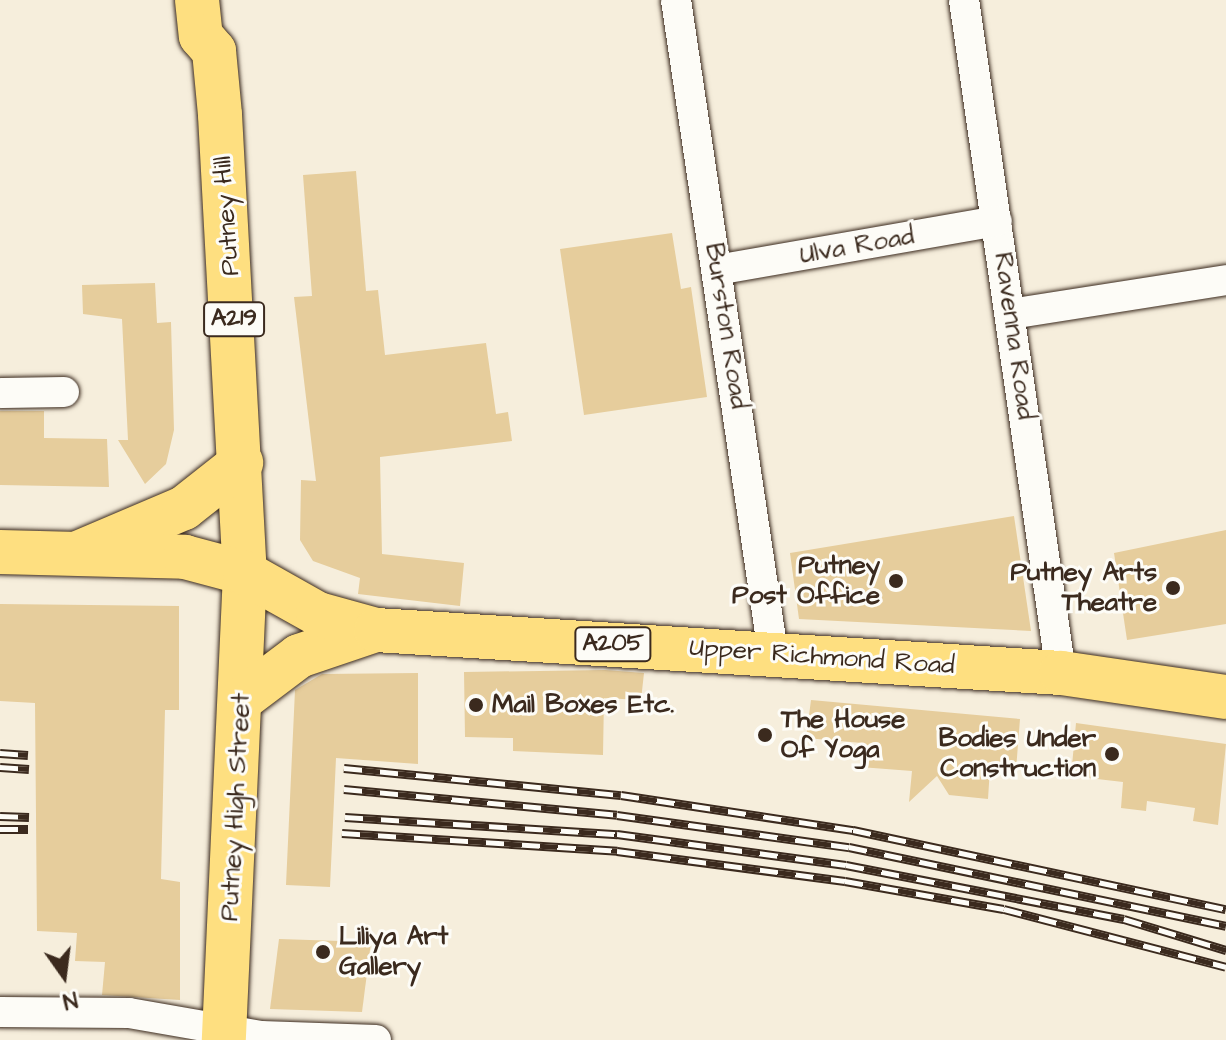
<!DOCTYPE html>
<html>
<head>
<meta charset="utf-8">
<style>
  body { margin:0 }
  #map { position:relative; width:1226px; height:1040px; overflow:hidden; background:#f6eedc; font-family:"Architects Daughter",sans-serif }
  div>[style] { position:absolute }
  .building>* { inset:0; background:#e6cd9c }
  .roads { filter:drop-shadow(0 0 2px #3b2a1e) drop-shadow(0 0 2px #3b2a1e) }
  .minor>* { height:30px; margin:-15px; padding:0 15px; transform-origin:15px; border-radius:15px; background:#fdfcf7 }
  .primary>* { height:44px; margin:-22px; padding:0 22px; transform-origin:22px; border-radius:22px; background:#fedf80 }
  .trunk>* { height:44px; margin:-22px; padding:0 22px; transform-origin:22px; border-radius:22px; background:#fedf80 }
  .rail>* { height:9px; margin-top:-4.5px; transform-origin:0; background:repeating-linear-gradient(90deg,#fdfcf7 0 18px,#3b2a1e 0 36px); box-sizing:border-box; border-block:2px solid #3b2a1e }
  .dots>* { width:22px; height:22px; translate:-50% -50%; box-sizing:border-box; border:4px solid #fdfcf7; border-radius:50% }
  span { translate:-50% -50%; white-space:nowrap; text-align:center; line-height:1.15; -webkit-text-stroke:6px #fdfcf7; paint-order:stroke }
  .shield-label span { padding:2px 6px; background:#fdfcf7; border:2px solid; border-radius:6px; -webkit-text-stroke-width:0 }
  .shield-label { font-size:24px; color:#3b2a1e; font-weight:700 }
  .street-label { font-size:26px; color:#3b2a1e }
  .poi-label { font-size:26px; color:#3b2a1e; font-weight:700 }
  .right { translate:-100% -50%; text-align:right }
  .left { translate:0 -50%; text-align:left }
  .north { position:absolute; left:24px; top:936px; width:80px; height:80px; -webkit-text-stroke:6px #fdfcf7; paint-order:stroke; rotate:166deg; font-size:22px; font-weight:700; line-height:32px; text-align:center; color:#3b2a1e }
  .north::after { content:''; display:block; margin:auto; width:28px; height:36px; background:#3b2a1e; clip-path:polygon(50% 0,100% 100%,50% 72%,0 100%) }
</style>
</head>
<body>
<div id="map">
  <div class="building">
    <i style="clip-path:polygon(356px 171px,366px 291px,378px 290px,385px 355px,486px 343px,496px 414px,508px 412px,512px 441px,380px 457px,382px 554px,464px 563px,460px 606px,358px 594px,360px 578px,313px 561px,300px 540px,301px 480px,316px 481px,294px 297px,312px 296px,303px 175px)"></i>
    <i style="clip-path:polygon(672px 233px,681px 289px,691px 287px,707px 397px,584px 415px,560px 249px)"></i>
    <i style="clip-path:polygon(155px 283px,157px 323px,171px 322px,174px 430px,166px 464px,145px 484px,118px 440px,128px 440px,122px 319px,83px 314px,82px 285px)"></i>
    <i style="clip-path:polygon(0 411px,44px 411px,44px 438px,107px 439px,109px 487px,0 485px)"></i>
    <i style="clip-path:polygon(1014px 516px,1031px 631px,799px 619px,790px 553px)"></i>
    <i style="clip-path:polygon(1226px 530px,1226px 624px,1127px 640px,1114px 553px)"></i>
    <i style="clip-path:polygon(0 604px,179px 606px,179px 710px,165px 710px,161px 879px,180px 882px,180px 1000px,102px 995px,105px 962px,75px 961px,77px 933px,37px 931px,35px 703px,0 701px)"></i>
    <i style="clip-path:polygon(464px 672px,605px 670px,644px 673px,641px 700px,604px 698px,603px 755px,513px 751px,513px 738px,465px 737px)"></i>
    <i style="clip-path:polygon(418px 673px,418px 764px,336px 758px,330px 887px,286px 885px,295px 690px,322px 674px)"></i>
    <i style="clip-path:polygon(811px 700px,1020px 719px,1016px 770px,990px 768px,988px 799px,949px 795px,937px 776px,909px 802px,912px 771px,860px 767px,862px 743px,806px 738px)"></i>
    <i style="clip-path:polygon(1076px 723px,1226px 744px,1218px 825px,1193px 821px,1195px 808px,1147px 801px,1146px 811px,1121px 808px,1123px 782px,1071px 776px)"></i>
    <i style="clip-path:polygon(279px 939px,371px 942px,362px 1012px,270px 1009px)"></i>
  </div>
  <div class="roads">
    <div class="minor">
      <i style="left:676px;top:0;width:660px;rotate:81.55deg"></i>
      <i style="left:964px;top:0;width:680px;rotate:81.8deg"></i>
      <i style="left:717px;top:270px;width:284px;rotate:-9.9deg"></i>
      <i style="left:1010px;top:314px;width:219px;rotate:-8.9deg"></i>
      <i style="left:0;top:393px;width:64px;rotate:-0.9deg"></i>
      <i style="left:0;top:1012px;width:129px;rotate:0.4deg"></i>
      <i style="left:129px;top:1013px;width:134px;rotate:9.9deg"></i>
      <i style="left:261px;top:1036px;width:115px;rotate:2deg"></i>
    </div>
    <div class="primary">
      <i style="left:197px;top:0;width:36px;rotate:84deg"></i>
      <i style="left:201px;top:36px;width:20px;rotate:49deg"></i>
      <i style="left:214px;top:51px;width:64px;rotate:84.6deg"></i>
      <i style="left:220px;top:115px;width:459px;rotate:86.9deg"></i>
      <i style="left:245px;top:573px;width:467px;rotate:92.6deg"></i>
      <i style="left:78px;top:553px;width:115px;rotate:-23deg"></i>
      <i style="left:184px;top:508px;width:73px;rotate:-38.3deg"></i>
      <i style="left:242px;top:699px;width:71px;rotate:-37deg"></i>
      <i style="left:299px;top:656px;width:81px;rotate:-18.7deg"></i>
    </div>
    <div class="trunk">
      <i style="left:0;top:552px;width:185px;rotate:1.5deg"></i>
      <i style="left:185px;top:557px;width:62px;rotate:14.9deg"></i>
      <i style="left:245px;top:573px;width:84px;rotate:29.3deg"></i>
      <i style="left:318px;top:614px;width:60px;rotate:15.4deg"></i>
      <i style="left:376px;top:630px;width:686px;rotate:3.59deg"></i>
      <i style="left:1061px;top:673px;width:167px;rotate:8.3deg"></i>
    </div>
  </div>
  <div class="rail">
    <i style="left:0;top:753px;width:28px;rotate:4deg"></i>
    <i style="left:0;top:767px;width:29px;rotate:4deg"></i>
    <i style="left:344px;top:768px;width:278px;rotate:5.6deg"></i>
    <i style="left:621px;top:795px;width:235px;rotate:8.6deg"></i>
    <i style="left:853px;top:830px;width:381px;rotate:12deg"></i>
    <i style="left:344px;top:789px;width:274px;rotate:5.4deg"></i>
    <i style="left:617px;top:815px;width:234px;rotate:7.9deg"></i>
    <i style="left:849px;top:847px;width:385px;rotate:11.8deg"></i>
    <i style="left:0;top:816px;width:29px;rotate:2deg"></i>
    <i style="left:345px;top:817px;width:273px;rotate:3.6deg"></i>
    <i style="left:617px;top:834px;width:231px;rotate:7.7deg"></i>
    <i style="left:846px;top:865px;width:283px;rotate:11deg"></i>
    <i style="left:1124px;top:919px;width:107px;rotate:16.9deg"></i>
    <i style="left:0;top:829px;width:28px"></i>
    <i style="left:342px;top:833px;width:276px;rotate:3.7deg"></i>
    <i style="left:617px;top:851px;width:230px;rotate:7.5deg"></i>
    <i style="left:845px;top:881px;width:161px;rotate:10deg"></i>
    <i style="left:1004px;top:909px;width:229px;rotate:14.6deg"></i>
  </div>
  <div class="dots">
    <i style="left:896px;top:581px;background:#3b2a1e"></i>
    <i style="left:1173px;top:588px;background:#3b2a1e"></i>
    <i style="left:476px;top:705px;background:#3b2a1e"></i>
    <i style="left:765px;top:735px;background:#3b2a1e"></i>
    <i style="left:1112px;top:754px;background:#3b2a1e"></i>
    <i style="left:323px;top:952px;background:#3b2a1e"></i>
  </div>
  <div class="shield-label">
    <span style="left:234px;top:319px">A219</span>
    <span style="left:613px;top:644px">A205</span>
  </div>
  <div class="street-label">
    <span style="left:227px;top:216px;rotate:-94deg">Putney Hill</span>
    <span style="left:857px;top:246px;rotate:-10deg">Ulva Road</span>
    <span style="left:726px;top:326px;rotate:81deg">Burston Road</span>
    <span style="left:1014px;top:336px;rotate:82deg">Ravenna Road</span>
    <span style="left:822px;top:657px;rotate:4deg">Upper Richmond Road</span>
    <span style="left:236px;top:807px;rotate:-87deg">Putney High Street</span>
  </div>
  <div class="poi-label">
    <span class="right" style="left:880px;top:581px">Putney<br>Post Office</span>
    <span class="right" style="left:1157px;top:588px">Putney Arts<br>Theatre</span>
    <span class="left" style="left:492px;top:705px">Mail Boxes Etc.</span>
    <span class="left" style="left:781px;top:735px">The House<br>Of Yoga</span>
    <span class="right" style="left:1096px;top:754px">Bodies Under<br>Construction</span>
    <span class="left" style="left:339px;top:952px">Liliya Art<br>Gallery</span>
  </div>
  <div class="north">N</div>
</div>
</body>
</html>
